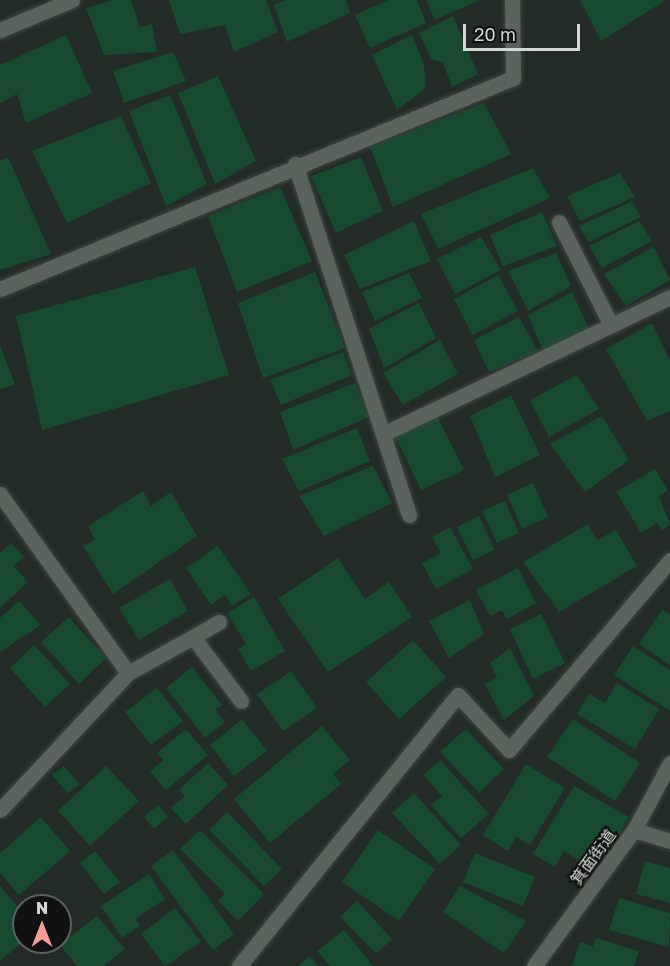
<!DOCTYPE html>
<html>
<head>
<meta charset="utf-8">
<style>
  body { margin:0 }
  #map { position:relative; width:670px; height:966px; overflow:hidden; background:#232b26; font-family:"Golos Text","Noto Sans JP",sans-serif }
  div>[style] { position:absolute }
  .building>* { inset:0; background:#174a2f }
  .roads { filter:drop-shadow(0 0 2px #404642) drop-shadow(0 0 2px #404642) }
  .lane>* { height:15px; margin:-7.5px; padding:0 7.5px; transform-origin:7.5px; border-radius:7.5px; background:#5b635d }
  .street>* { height:15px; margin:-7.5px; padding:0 7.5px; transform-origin:7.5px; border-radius:7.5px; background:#5b635d }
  span { translate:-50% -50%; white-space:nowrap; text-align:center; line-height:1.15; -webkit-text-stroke:4.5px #0f1210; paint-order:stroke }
  .street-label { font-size:16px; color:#d3d8d5 }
  .north { position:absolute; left:12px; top:894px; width:60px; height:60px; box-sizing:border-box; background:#0f1210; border:2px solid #5d615f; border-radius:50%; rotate:0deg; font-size:16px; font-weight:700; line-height:24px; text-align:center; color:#d3d8d5 }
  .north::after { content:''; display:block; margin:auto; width:21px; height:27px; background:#f59c93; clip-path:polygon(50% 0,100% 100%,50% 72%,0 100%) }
  .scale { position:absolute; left:463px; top:24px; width:117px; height:27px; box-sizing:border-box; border:3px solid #d3d8d5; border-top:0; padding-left:8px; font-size:18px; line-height:21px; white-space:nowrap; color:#d3d8d5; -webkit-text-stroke:4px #0f1210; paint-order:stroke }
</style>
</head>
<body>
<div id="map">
  <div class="building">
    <i style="clip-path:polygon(114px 0,131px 0,140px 27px,152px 24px,157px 52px,104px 55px,86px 8px)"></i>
    <i style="clip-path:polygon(169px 0,266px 0,278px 32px,234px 52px,225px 25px,180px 34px)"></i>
    <i style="clip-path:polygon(285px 0,346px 0,350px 13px,287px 42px,274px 5px)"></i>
    <i style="clip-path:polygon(388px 0,417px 0,426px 23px,370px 48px,355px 15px)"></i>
    <i style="clip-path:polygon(426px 0,480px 0,435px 20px)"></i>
    <i style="clip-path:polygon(580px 0,666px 0,601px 41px)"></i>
    <i style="clip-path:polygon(453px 16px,478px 74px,452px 87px,443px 63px,431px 59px,419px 33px)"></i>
    <i style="clip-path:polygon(66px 35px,92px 93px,26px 123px,17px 94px,0 103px,0 65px)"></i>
    <i style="clip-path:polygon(412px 35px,424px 65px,426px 88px,397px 110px,372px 55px)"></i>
    <i style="clip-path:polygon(173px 52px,186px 81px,124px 103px,113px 71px)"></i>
    <i style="clip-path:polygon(218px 76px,256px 161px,215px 184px,178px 93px)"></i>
    <i style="clip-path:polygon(170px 95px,207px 184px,166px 206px,129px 111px)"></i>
    <i style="clip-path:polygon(484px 103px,511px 154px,393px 207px,370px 147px)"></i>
    <i style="clip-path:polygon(121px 116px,151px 183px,67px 223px,32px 151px)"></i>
    <i style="clip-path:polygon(8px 157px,51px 254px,0 270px,0 161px)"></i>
    <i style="clip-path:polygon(361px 157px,383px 211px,336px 233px,311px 176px)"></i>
    <i style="clip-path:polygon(533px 168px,550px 198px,438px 249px,421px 214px)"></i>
    <i style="clip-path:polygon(620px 173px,635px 197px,580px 221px,567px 196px)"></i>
    <i style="clip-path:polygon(280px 187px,312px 261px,237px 292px,208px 216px)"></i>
    <i style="clip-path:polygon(632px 201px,641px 217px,589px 242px,579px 226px)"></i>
    <i style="clip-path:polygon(542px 212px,557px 246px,503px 266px,490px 235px)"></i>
    <i style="clip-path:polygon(414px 221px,431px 261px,360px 289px,344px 255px)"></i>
    <i style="clip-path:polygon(639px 221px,652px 241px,602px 268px,589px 246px)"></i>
    <i style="clip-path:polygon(481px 237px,501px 270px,455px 294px,437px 259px)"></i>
    <i style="clip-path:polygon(654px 247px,670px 280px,626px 306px,604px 274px)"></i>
    <i style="clip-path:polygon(556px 253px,571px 286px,528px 311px,508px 271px)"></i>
    <i style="clip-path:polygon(195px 267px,229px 375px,42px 430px,16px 316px)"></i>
    <i style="clip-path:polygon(315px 272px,345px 348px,263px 378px,238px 303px)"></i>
    <i style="clip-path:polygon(409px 273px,422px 298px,375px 321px,362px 292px)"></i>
    <i style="clip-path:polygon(498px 275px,518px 311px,472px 335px,454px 299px)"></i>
    <i style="clip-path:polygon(572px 292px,589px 329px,543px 351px,528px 315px)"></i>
    <i style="clip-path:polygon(419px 303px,436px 338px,384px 368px,369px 329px)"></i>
    <i style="clip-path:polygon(519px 317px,538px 351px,489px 372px,474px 340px)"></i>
    <i style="clip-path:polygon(652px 323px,670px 361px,670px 411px,647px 421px,606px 349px)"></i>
    <i style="clip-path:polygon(440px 340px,458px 374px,403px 405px,383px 373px)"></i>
    <i style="clip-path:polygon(0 345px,15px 384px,0 390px)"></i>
    <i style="clip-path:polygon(343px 352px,352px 375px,281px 405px,270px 380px)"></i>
    <i style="clip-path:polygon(577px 375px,599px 409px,549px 437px,530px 400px)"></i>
    <i style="clip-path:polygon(355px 383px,369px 417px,293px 450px,280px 412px)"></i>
    <i style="clip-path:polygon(511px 395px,540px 455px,495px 477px,470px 416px)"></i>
    <i style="clip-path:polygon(436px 414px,464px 470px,421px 490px,394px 434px)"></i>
    <i style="clip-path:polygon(602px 416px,629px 460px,585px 492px,550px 444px)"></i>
    <i style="clip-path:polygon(357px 428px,370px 461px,299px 491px,282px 459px)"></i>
    <i style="clip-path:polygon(373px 466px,392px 503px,324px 536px,299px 496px)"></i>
    <i style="clip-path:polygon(655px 469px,668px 491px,659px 496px,670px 525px,662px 530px,657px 523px,641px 533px,616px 492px)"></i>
    <i style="clip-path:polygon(533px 483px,548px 517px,522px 529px,507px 495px)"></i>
    <i style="clip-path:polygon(143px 491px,151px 506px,171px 492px,197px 536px,113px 594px,83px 546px,95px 540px,88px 526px)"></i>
    <i style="clip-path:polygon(505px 501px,519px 533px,497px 543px,482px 511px)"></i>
    <i style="clip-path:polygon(479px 516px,495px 550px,473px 560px,457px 527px)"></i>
    <i style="clip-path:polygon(588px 524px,597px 540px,616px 530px,637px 566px,559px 612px,523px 562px)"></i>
    <i style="clip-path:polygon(450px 527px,473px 569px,436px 589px,422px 563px,441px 553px,432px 537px)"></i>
    <i style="clip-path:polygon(11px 543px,24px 557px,14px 566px,28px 582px,0 608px,0 553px)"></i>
    <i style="clip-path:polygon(218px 546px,251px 594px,232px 606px,225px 595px,211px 605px,186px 568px)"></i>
    <i style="clip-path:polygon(338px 558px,365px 599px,389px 582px,412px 617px,328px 672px,278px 599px)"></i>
    <i style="clip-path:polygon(518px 568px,536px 603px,507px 619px,502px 610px,490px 616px,476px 590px)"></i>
    <i style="clip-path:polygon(170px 579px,188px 611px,139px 640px,119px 608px)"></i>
    <i style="clip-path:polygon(254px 597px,285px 651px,251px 671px,238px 649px,246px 644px,227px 613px)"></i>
    <i style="clip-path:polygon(470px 600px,484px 634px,449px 658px,429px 621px)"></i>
    <i style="clip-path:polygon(19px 601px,41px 625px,0 652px,0 618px)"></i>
    <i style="clip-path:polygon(662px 610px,670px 615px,670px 665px,639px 644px)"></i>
    <i style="clip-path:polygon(541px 614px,565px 663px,533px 679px,510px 629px)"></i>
    <i style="clip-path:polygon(69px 617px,106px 658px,79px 684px,41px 642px)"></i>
    <i style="clip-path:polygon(413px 640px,446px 677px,399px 719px,366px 682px)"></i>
    <i style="clip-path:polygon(34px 645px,70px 684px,45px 707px,10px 668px)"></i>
    <i style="clip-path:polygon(633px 646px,670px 670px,670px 711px,614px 675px)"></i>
    <i style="clip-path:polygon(510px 648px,534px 696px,504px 720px,485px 684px,497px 677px,490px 663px)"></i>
    <i style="clip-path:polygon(192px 667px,222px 705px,215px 709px,225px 722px,205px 738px,166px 688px)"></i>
    <i style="clip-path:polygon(291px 671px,317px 708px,283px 731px,257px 694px)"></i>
    <i style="clip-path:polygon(617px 683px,659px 709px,635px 749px,577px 714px,589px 694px,605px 703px)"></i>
    <i style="clip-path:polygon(157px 688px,183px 721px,151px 745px,125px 712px)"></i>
    <i style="clip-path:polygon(242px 719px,267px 751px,234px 776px,210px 745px)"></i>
    <i style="clip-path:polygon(573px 719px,640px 763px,615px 801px,547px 757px)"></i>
    <i style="clip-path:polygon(322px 726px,350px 760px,333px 774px,341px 784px,270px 843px,234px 799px)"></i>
    <i style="clip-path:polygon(186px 729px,208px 755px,166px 790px,150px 771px,164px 760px,157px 753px)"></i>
    <i style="clip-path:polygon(466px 729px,504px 769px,479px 793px,440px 752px)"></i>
    <i style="clip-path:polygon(440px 760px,489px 814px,461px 838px,431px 805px,442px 796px,423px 775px)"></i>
    <i style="clip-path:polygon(208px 763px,228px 785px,186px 824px,171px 808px,185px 796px,179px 790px)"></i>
    <i style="clip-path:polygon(526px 764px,565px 788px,530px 845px,516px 837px,508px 851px,483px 835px)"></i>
    <i style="clip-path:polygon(64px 766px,80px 784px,68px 793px,52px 775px)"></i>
    <i style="clip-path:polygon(106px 766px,139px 801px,90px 846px,58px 811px)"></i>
    <i style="clip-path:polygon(574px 786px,629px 817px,613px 845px,600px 837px,584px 864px,564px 851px,555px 867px,533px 854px)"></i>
    <i style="clip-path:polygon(414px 793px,461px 845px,440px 864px,392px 813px)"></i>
    <i style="clip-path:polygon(158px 805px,168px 817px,154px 829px,144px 817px)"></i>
    <i style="clip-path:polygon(227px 812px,282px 869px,264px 886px,209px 830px)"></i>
    <i style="clip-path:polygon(41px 817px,70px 851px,19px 895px,0 873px,0 853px)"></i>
    <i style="clip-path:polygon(200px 830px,264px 894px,238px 921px,218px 901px,225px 894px,180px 849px)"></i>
    <i style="clip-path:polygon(378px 830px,435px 869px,399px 921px,342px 882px)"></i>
    <i style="clip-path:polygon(173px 850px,234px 934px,213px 950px,151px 866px)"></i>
    <i style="clip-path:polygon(95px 851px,120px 882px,104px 894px,80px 863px)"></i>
    <i style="clip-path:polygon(475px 853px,535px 877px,523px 906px,463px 882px)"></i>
    <i style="clip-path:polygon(645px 861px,670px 868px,670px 903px,636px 894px)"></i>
    <i style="clip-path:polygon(149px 874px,165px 899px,135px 919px,140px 926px,122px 938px,101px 906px)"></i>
    <i style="clip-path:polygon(0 886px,24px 914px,24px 941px,0 961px)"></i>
    <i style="clip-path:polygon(460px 886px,526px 921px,504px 953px,443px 912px)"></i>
    <i style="clip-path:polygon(619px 898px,670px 913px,669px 947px,609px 930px)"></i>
    <i style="clip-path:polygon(357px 901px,392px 939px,376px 954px,340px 917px)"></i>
    <i style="clip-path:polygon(175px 908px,201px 942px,165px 966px,141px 934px)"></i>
    <i style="clip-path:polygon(97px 916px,125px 949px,104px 966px,77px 966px,60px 945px)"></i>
    <i style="clip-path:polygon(344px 930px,373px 966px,330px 966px,317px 951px)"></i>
    <i style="clip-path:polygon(596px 938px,639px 951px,634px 966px,572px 966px,580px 942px,593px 946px)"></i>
    <i style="clip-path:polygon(310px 956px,318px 966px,298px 966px)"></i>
  </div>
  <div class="roads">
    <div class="lane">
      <i style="left:193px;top:637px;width:30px;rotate:-30deg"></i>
    </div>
    <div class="street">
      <i style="left:0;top:30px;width:78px;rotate:-22.6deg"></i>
      <i style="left:295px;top:164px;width:369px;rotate:72deg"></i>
      <i style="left:559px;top:222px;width:115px;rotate:63.2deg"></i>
      <i style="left:0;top:289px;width:555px;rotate:-22.36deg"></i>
      <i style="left:513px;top:78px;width:78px;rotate:-90.7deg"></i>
      <i style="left:385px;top:433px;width:316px;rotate:-25.5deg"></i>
      <i style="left:0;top:494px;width:220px;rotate:54.4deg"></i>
      <i style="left:128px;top:673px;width:74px;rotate:-29deg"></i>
      <i style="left:193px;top:637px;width:80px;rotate:53.1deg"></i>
      <i style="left:0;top:810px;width:187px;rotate:-46.9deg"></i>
      <i style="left:634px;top:830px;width:38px;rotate:17deg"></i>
      <i style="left:239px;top:966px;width:348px;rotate:-51.1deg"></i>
      <i style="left:458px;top:695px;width:75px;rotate:47.2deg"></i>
      <i style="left:509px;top:750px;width:249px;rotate:-49.7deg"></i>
      <i style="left:534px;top:966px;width:169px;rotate:-53.7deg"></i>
      <i style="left:634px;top:830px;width:76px;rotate:-61.8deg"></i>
    </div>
  </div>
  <div class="street-label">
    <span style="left:593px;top:857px;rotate:-54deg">箕面街道</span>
  </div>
  <div class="north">N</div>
  <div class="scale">20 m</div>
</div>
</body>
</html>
